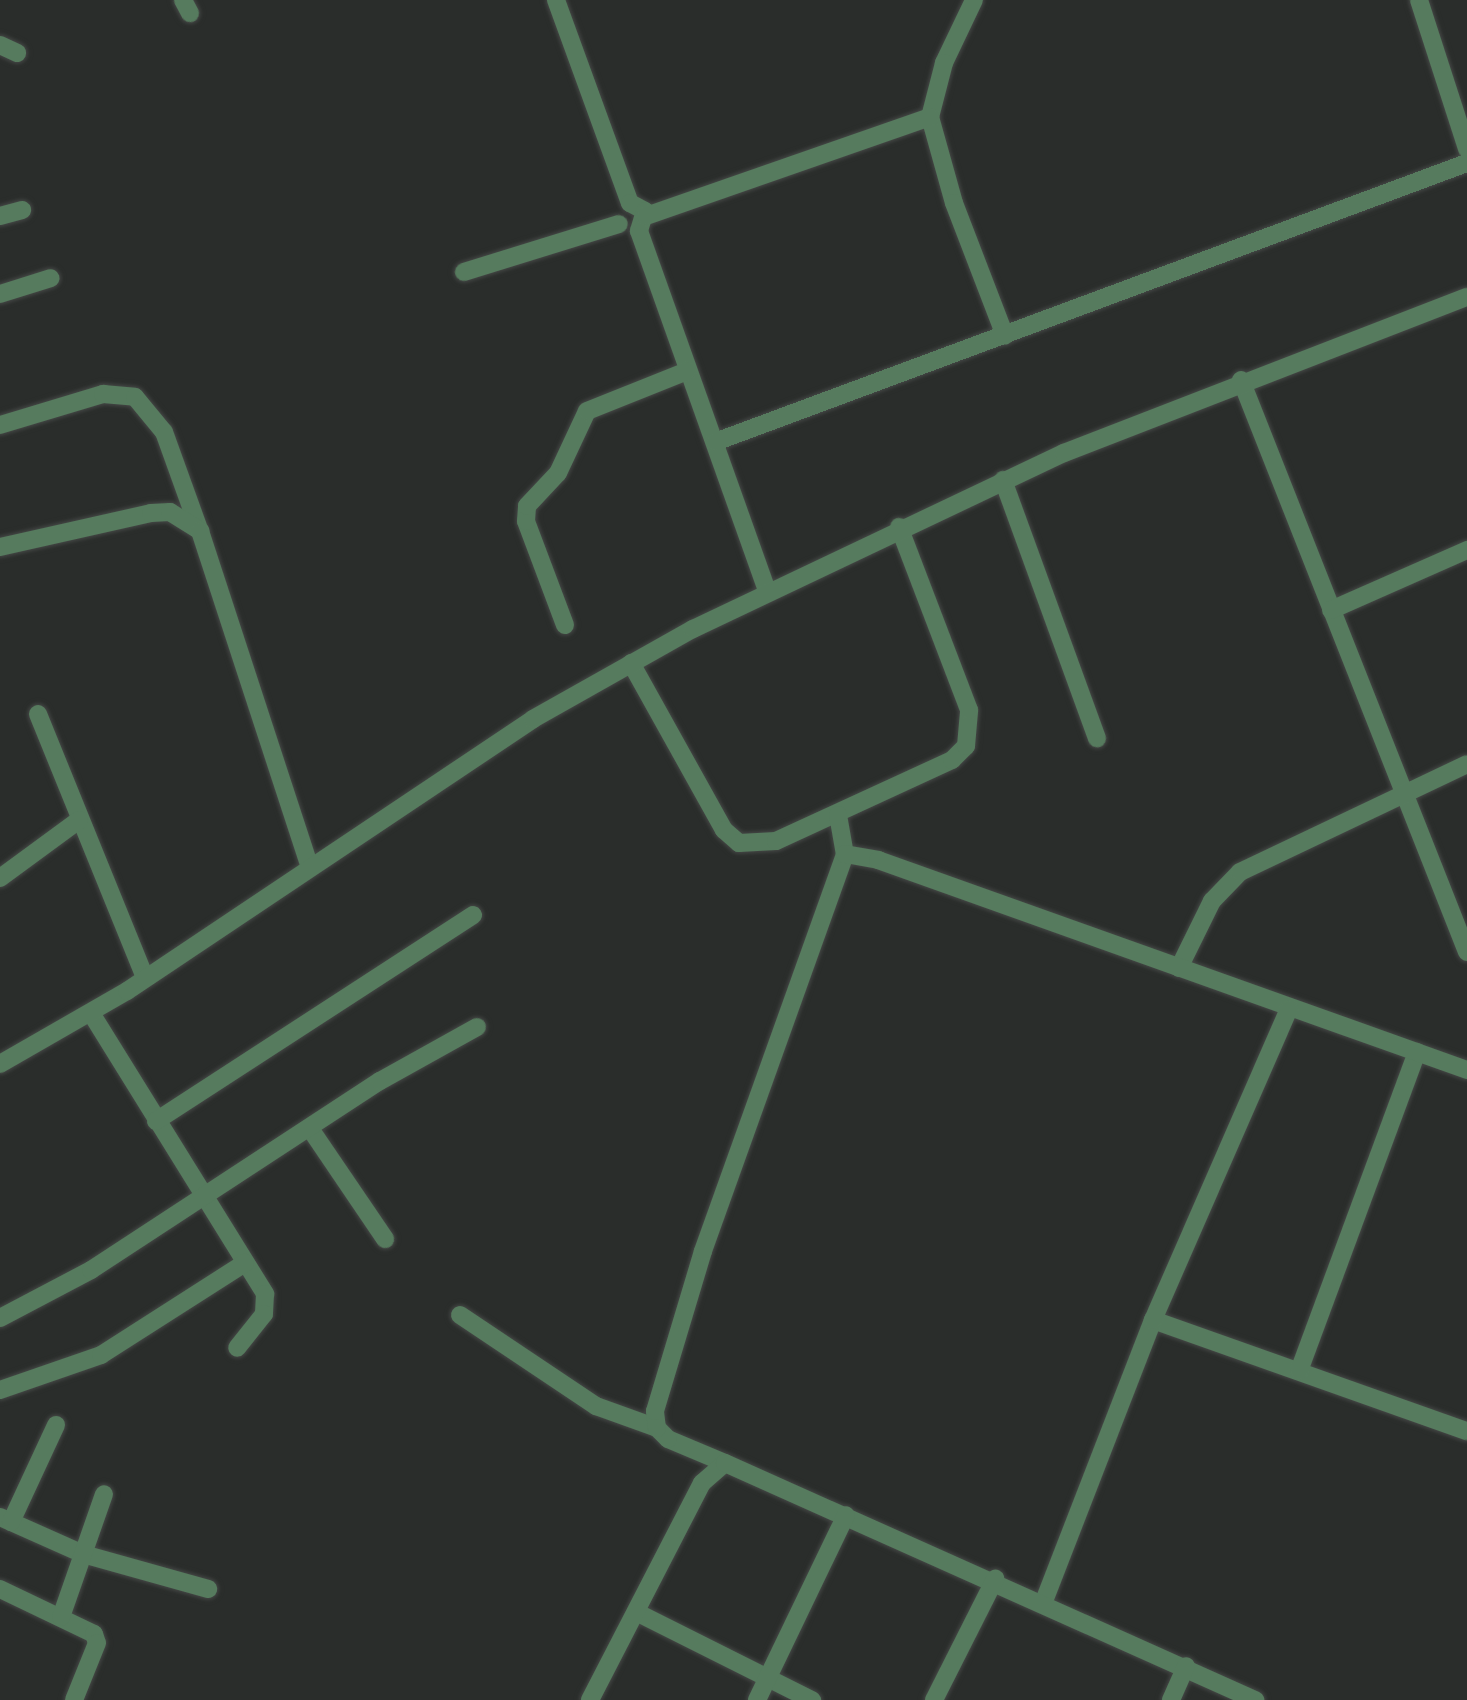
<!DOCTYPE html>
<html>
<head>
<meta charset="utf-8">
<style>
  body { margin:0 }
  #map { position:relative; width:1467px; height:1700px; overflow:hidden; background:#2a2d2b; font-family:"Golos Text",sans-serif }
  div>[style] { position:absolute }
  .roads { filter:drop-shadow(0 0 2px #454846) drop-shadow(0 0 2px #454846) }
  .minor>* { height:18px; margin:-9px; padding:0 9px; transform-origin:9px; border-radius:9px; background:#567b5e }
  span { translate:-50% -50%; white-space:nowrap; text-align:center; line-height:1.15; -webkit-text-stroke:10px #212421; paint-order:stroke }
</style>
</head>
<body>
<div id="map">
  <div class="roads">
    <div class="minor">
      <i style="left:183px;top:0;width:15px;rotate:62deg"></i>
      <i style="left:556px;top:0;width:216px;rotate:70deg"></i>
      <i style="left:630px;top:203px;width:17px;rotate:28deg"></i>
      <i style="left:645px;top:211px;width:21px;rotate:107deg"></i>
      <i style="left:639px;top:231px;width:381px;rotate:70.4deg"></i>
      <i style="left:974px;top:0;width:70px;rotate:115.5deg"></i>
      <i style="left:944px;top:63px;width:56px;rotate:104.5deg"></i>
      <i style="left:930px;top:117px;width:89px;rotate:74.4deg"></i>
      <i style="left:954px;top:203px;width:142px;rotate:69deg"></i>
      <i style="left:1419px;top:0;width:157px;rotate:72.1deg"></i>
      <i style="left:0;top:45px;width:19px;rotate:25deg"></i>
      <i style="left:0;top:216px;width:23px;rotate:-15deg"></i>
      <i style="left:646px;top:216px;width:301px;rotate:-19.2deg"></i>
      <i style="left:464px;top:272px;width:162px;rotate:-17.2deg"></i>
      <i style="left:0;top:294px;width:53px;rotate:-17.4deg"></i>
      <i style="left:1241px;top:380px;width:615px;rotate:68.44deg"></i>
      <i style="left:0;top:425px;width:108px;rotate:-16.8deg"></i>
      <i style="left:103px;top:394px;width:32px;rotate:5deg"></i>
      <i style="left:135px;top:397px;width:45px;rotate:50.4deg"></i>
      <i style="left:164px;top:432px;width:103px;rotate:70.2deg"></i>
      <i style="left:715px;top:442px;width:802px;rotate:-20.36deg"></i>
      <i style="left:1003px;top:480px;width:275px;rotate:70deg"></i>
      <i style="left:0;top:547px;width:155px;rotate:-12.7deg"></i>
      <i style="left:151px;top:513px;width:19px;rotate:-3deg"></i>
      <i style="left:170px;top:512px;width:36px;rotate:32deg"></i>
      <i style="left:200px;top:531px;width:351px;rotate:71.9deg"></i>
      <i style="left:1331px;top:610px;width:149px;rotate:-23.8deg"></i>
      <i style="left:565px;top:625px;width:111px;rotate:-110.6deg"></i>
      <i style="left:526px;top:521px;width:15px;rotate:-86deg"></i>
      <i style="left:527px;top:506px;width:45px;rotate:-46.8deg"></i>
      <i style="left:558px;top:473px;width:68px;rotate:-64.9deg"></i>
      <i style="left:587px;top:411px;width:108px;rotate:-21.8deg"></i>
      <i style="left:631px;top:663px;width:191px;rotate:60.9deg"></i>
      <i style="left:724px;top:830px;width:20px;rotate:41deg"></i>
      <i style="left:739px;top:843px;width:37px;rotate:-3deg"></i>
      <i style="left:776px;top:841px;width:194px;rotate:-24.7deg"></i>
      <i style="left:952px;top:760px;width:20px;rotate:-45deg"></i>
      <i style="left:966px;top:746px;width:36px;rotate:-85deg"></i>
      <i style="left:969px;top:710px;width:196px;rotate:-110.9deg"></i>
      <i style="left:38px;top:714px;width:285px;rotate:67.9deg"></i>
      <i style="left:838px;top:815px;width:40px;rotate:80deg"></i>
      <i style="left:0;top:878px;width:98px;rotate:-36.3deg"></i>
      <i style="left:1179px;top:968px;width:75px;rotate:-63.8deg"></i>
      <i style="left:1212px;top:901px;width:40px;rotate:-46deg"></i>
      <i style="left:1240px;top:872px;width:251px;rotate:-25.4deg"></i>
      <i style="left:91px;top:1013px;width:331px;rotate:58.2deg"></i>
      <i style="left:265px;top:1294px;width:20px;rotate:93deg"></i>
      <i style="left:264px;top:1314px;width:43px;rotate:128.5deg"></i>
      <i style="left:0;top:1064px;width:146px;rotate:-29.9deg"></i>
      <i style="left:127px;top:991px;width:489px;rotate:-33.8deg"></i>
      <i style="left:533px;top:719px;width:184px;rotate:-29.4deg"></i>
      <i style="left:693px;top:629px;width:411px;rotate:-25.4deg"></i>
      <i style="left:1064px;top:453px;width:432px;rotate:-21.2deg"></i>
      <i style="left:156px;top:1121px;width:378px;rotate:-33deg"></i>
      <i style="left:311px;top:1130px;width:132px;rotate:55.8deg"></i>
      <i style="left:460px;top:1315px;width:164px;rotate:33.8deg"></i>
      <i style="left:596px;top:1406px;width:65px;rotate:19.8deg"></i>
      <i style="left:0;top:1318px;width:103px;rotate:-27.8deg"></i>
      <i style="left:91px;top:1270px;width:345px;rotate:-33.2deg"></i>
      <i style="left:380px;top:1081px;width:111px;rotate:-29.1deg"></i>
      <i style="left:1153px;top:1320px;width:333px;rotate:19.5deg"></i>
      <i style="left:1299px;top:1371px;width:340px;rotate:-69.7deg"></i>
      <i style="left:0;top:1390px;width:107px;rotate:-19.1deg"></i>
      <i style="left:101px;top:1355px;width:171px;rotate:-32.6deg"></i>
      <i style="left:725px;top:1463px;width:62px;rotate:-157.2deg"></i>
      <i style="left:668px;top:1439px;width:16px;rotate:-135deg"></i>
      <i style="left:657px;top:1428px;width:17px;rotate:-97deg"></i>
      <i style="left:655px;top:1411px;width:167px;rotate:-73.3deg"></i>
      <i style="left:703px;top:1251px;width:422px;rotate:-70.3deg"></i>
      <i style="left:845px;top:854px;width:34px;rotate:10deg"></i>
      <i style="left:878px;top:860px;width:625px;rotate:19.62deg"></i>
      <i style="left:0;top:1517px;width:91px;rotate:24deg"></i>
      <i style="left:83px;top:1554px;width:130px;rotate:15.6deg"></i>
      <i style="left:11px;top:1522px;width:107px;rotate:-65.1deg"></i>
      <i style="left:0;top:1589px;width:104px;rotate:25.6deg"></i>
      <i style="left:94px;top:1634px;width:9px;rotate:72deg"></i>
      <i style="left:97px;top:1643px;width:61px;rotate:112deg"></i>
      <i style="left:1044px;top:1601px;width:301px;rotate:-68.8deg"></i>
      <i style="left:1153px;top:1320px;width:339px;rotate:-66.4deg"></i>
      <i style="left:636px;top:1612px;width:197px;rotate:26.6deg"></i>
      <i style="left:61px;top:1617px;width:130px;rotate:-70.7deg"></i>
      <i style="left:590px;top:1700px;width:244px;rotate:-62.7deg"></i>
      <i style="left:702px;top:1483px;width:30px;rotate:-41deg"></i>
      <i style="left:725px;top:1463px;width:581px;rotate:24.09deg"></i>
      <i style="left:757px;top:1700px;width:205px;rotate:-64.3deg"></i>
      <i style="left:934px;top:1700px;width:136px;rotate:-63.2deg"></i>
      <i style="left:1171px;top:1700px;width:37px;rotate:-66deg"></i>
    </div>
  </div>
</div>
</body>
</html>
